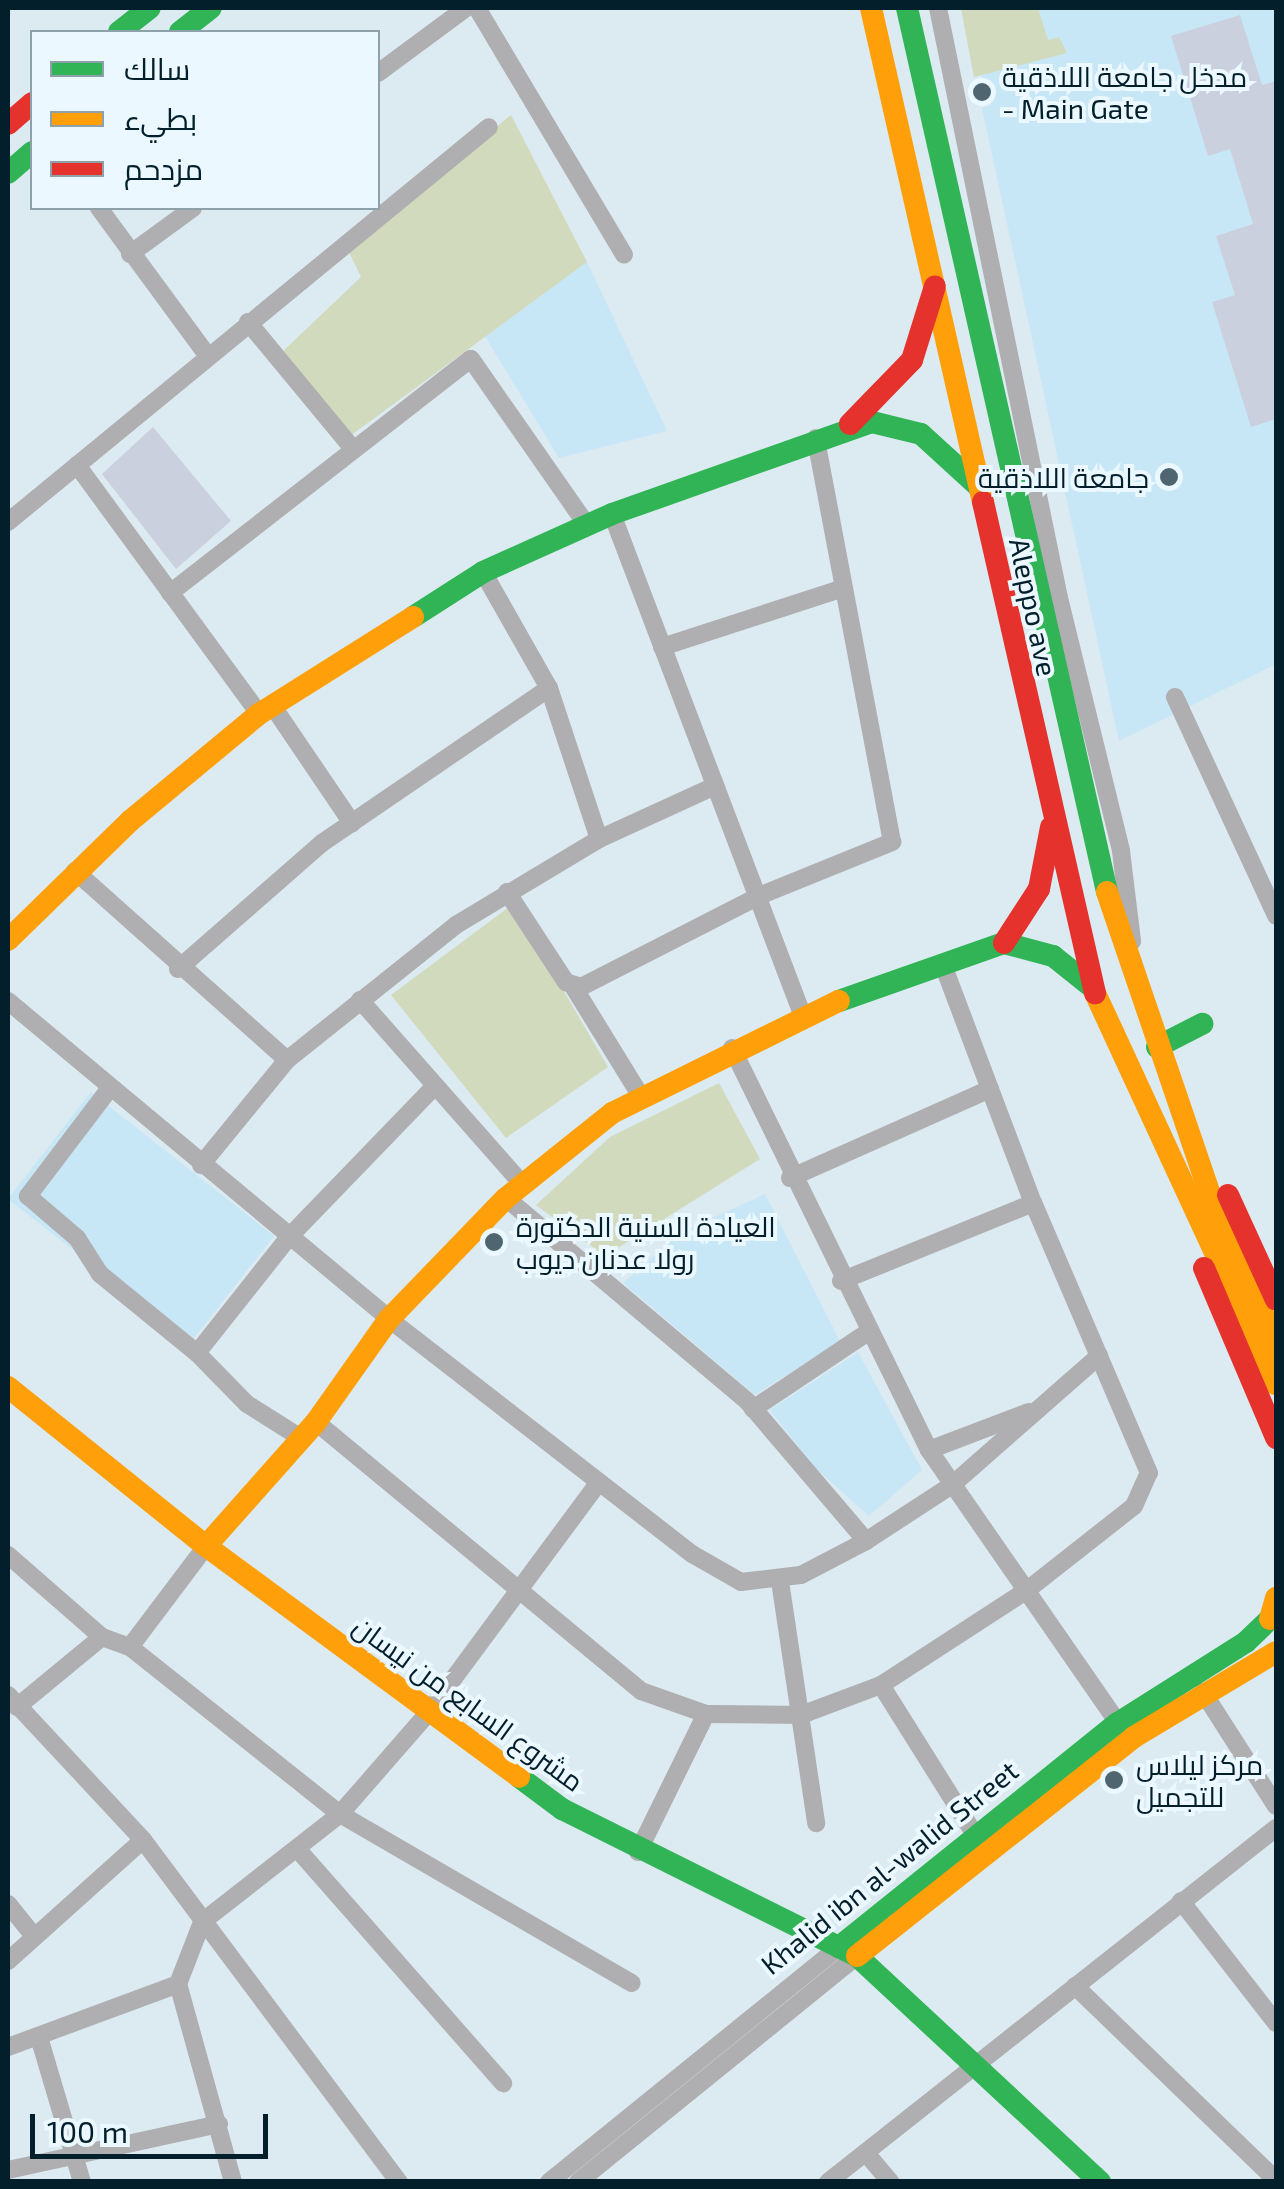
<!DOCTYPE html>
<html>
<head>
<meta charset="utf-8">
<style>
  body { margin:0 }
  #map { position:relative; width:1284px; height:2189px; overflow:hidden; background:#dceaf1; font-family:"Exo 2",Cairo,sans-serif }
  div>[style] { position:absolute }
  .built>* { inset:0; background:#c8e7f6 }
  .green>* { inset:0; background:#d2dabd }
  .building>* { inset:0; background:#cbd0de }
  .street>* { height:18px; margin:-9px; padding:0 9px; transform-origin:9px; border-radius:9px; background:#afaeb0 }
  .fast>* { height:22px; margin:-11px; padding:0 11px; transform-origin:11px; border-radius:11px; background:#30b455 }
  .slow>* { height:22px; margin:-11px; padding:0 11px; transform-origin:11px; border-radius:11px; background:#ff9f0a }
  .jam>* { height:22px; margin:-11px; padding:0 11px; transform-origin:11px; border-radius:11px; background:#e5322d }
  .dots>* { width:28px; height:28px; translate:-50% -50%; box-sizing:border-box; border:5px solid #ebf8ff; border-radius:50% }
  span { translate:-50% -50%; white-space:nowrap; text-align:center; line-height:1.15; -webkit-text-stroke:8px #ebf8ff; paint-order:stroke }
  .poi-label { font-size:28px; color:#031f2b }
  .left { translate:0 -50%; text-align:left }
  .right { translate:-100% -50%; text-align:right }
  .street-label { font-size:28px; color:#031f2b }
  .frame { position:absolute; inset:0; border:10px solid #031f2b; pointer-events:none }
  .legend { position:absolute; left:30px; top:30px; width:350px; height:180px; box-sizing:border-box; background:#ebf8ff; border:2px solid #8ea1aa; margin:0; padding:12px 18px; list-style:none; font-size:30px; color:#031f2b }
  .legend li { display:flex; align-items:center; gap:20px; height:50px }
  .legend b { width:50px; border:2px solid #8ea1aa }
  .scale { position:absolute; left:30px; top:2114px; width:238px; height:45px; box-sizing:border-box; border:5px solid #031f2b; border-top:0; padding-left:12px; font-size:30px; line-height:35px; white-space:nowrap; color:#031f2b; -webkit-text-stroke:8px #ebf8ff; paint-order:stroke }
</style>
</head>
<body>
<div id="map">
  <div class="built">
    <i style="clip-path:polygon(961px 8px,1276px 8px,1276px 664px,1119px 741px,982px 108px,991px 105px,982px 75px,974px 77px)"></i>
    <i style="clip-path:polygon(587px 262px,667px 431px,559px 458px,483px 333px)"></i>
    <i style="clip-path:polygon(91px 1092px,274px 1236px,191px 1342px,8px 1199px)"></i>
    <i style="clip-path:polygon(765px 1194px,840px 1341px,755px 1395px,623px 1283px,682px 1232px)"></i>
    <i style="clip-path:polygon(858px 1352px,922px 1470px,869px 1516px,814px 1467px,770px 1410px)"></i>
  </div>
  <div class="green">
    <i style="clip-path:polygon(961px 8px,1038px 8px,1048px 40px,1059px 37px,1067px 53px,974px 77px)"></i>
    <i style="clip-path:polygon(511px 115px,587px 262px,346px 439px,281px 353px,361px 277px,348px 250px)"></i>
    <i style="clip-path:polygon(513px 904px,608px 1067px,506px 1138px,391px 995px)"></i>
    <i style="clip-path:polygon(719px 1083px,760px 1159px,605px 1256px,536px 1205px,610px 1137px)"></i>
  </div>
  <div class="building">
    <i style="clip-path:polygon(1240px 15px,1262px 85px,1276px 81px,1276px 419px,1251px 427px,1212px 302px,1235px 295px,1216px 236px,1253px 224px,1230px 149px,1208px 156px,1171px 36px)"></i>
    <i style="clip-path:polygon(153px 427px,231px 521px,176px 569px,102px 474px)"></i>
  </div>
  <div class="street">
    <i style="left:477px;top:8px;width:287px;rotate:59.2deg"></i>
    <i style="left:938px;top:8px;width:602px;rotate:78.41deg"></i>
    <i style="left:1059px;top:598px;width:260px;rotate:76.2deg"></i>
    <i style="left:1121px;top:851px;width:91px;rotate:83deg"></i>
    <i style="left:378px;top:73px;width:109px;rotate:-36.5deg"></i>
    <i style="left:99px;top:208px;width:182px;rotate:53.7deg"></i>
    <i style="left:130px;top:254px;width:78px;rotate:-36.1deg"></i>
    <i style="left:248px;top:322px;width:165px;rotate:50.4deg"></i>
    <i style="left:77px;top:465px;width:308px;rotate:53.8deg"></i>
    <i style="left:612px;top:514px;width:535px;rotate:69.19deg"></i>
    <i style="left:8px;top:522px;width:622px;rotate:-39.39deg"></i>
    <i style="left:483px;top:572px;width:133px;rotate:60.4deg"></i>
    <i style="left:549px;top:688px;width:159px;rotate:71.7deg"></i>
    <i style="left:170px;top:593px;width:381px;rotate:-37.9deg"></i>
    <i style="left:471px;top:359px;width:203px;rotate:55.1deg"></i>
    <i style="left:662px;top:647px;width:191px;rotate:-18deg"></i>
    <i style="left:1175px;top:697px;width:241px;rotate:65.2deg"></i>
    <i style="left:272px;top:705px;width:143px;rotate:55.9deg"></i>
    <i style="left:75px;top:871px;width:284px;rotate:41.7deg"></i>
    <i style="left:507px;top:892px;width:108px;rotate:56.8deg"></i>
    <i style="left:566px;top:982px;width:16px;rotate:18deg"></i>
    <i style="left:581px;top:987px;width:200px;rotate:-27.1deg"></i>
    <i style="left:759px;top:896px;width:144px;rotate:-22.1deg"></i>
    <i style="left:892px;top:842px;width:411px;rotate:-100.7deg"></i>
    <i style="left:178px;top:969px;width:191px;rotate:-41.2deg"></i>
    <i style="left:322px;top:843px;width:275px;rotate:-34.3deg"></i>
    <i style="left:573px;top:986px;width:128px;rotate:58.4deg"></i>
    <i style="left:360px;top:1000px;width:248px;rotate:48.6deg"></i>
    <i style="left:8px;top:1001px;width:496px;rotate:39.8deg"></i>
    <i style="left:389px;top:1319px;width:383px;rotate:37.8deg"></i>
    <i style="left:692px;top:1554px;width:56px;rotate:29.7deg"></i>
    <i style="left:741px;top:1582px;width:60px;rotate:-6.7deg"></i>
    <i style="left:801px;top:1575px;width:73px;rotate:-27.6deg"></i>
    <i style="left:866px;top:1541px;width:103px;rotate:-33.1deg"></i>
    <i style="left:952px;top:1485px;width:196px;rotate:-41.3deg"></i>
    <i style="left:732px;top:1048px;width:448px;rotate:63.9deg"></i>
    <i style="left:929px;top:1450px;width:332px;rotate:55.3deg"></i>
    <i style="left:110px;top:1088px;width:136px;rotate:127.2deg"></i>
    <i style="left:28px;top:1196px;width:65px;rotate:40.6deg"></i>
    <i style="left:77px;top:1238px;width:43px;rotate:57.4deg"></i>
    <i style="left:100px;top:1274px;width:125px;rotate:39.2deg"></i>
    <i style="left:197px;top:1353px;width:148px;rotate:-51.6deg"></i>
    <i style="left:289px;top:1237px;width:210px;rotate:-46deg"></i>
    <i style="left:201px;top:1165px;width:136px;rotate:-50.7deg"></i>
    <i style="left:287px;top:1060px;width:216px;rotate:-38.6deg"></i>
    <i style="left:456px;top:925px;width:167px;rotate:-31deg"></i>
    <i style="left:599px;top:839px;width:128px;rotate:-24.6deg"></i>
    <i style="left:790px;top:1178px;width:219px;rotate:-24deg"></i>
    <i style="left:506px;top:1198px;width:315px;rotate:40.1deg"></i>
    <i style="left:747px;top:1401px;width:184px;rotate:49.6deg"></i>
    <i style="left:841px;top:1281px;width:207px;rotate:-22.1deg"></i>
    <i style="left:197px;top:1353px;width:71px;rotate:45.6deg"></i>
    <i style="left:247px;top:1404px;width:64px;rotate:32.2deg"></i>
    <i style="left:753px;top:1409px;width:138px;rotate:-33.8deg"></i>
    <i style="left:316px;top:1422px;width:422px;rotate:39.6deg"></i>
    <i style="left:641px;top:1691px;width:69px;rotate:19.5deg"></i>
    <i style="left:706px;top:1714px;width:95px;rotate:0.6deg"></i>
    <i style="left:801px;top:1715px;width:85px;rotate:-20.6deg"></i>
    <i style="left:881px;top:1685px;width:173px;rotate:-33deg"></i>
    <i style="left:1026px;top:1591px;width:137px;rotate:-38.2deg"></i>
    <i style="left:1134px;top:1506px;width:36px;rotate:-66deg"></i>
    <i style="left:1149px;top:1473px;width:294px;rotate:-113.2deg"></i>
    <i style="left:1033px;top:1203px;width:254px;rotate:-110.7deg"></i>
    <i style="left:929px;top:1450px;width:107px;rotate:-20.8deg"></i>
    <i style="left:8px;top:1555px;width:125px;rotate:41.1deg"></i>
    <i style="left:102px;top:1637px;width:30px;rotate:20deg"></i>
    <i style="left:130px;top:1647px;width:268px;rotate:38.5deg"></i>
    <i style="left:340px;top:1814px;width:337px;rotate:30.1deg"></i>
    <i style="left:780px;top:1581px;width:245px;rotate:81.5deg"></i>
    <i style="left:130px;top:1647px;width:126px;rotate:-53deg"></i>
    <i style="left:881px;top:1685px;width:177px;rotate:57.9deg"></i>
    <i style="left:1203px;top:1692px;width:135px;rotate:57.4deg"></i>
    <i style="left:8px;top:1695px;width:198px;rotate:47deg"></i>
    <i style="left:143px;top:1840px;width:427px;rotate:53.2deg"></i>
    <i style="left:17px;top:1707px;width:110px;rotate:-39.5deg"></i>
    <i style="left:300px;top:1852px;width:308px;rotate:48.7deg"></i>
    <i style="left:638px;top:1852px;width:154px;rotate:-63.8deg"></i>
    <i style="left:1181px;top:1901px;width:155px;rotate:52.1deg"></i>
    <i style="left:8px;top:1904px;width:40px;rotate:51deg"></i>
    <i style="left:8px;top:1961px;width:181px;rotate:-41.9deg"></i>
    <i style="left:1075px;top:1986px;width:279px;rotate:44deg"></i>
    <i style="left:39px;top:2037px;width:151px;rotate:73.5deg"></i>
    <i style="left:8px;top:2047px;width:181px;rotate:-20.3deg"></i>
    <i style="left:866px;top:2153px;width:38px;rotate:50deg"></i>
    <i style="left:8px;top:2170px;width:216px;rotate:-12.3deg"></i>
    <i style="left:233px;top:2182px;width:205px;rotate:-105.5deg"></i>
    <i style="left:178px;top:1984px;width:66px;rotate:-68.8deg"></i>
    <i style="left:202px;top:1922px;width:175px;rotate:-38deg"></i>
    <i style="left:340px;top:1814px;width:134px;rotate:-48.9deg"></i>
    <i style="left:428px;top:1713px;width:287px;rotate:-53.5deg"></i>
    <i style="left:549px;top:2182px;width:373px;rotate:-39deg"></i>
    <i style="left:578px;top:2182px;width:359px;rotate:-39deg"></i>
    <i style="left:828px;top:2182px;width:571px;rotate:-38.32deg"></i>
  </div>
  <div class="fast">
    <i style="left:907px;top:8px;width:906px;rotate:77.25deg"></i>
    <i style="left:119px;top:32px;width:39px;rotate:-38deg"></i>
    <i style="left:180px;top:32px;width:39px;rotate:-38deg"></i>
    <i style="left:8px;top:173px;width:32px;rotate:-41deg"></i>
    <i style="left:413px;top:617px;width:83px;rotate:-32.7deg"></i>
    <i style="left:483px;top:572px;width:141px;rotate:-24.2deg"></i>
    <i style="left:612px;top:514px;width:276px;rotate:-19.5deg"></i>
    <i style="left:872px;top:422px;width:50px;rotate:13.8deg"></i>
    <i style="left:921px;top:434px;width:77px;rotate:42.4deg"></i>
    <i style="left:839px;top:1001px;width:175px;rotate:-19.4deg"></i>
    <i style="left:1004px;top:943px;width:51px;rotate:14.9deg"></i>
    <i style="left:1053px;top:956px;width:50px;rotate:38.5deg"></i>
    <i style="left:1157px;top:1047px;width:51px;rotate:-27.1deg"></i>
    <i style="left:519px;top:1777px;width:54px;rotate:36.7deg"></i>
    <i style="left:562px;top:1809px;width:330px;rotate:26.5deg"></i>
    <i style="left:857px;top:1956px;width:332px;rotate:42.9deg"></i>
    <i style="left:839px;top:1947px;width:358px;rotate:-38.8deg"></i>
    <i style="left:1118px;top:1723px;width:151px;rotate:-32.3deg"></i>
    <i style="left:1246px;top:1642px;width:42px;rotate:-44deg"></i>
  </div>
  <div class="slow">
    <i style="left:871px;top:8px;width:507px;rotate:77.23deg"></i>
    <i style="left:1107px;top:892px;width:322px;rotate:71.2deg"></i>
    <i style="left:1211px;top:1197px;width:160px;rotate:66deg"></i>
    <i style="left:8px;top:940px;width:170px;rotate:-44.3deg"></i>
    <i style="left:130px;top:821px;width:168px;rotate:-39.7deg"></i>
    <i style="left:259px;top:714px;width:182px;rotate:-32.2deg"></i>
    <i style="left:1095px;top:993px;width:431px;rotate:65.2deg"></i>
    <i style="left:8px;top:1387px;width:254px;rotate:38.8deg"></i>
    <i style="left:206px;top:1546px;width:389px;rotate:36.4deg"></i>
    <i style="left:206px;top:1546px;width:166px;rotate:-48.4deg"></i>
    <i style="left:316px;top:1422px;width:126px;rotate:-54.7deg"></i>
    <i style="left:389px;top:1319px;width:168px;rotate:-46deg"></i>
    <i style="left:506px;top:1198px;width:136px;rotate:-38.7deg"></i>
    <i style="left:612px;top:1113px;width:253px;rotate:-26.3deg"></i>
    <i style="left:1270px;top:1619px;width:22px;rotate:-74deg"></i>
    <i style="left:857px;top:1956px;width:353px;rotate:-38.3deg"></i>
    <i style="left:1134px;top:1737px;width:165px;rotate:-30.9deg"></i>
  </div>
  <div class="jam">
    <i style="left:8px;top:124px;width:32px;rotate:-41deg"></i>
    <i style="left:850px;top:424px;width:89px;rotate:-45.9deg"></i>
    <i style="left:912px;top:360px;width:77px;rotate:-72.7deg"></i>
    <i style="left:983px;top:502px;width:504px;rotate:77.15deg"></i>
    <i style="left:1004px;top:943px;width:64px;rotate:-57.1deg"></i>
    <i style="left:1039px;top:889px;width:63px;rotate:-79deg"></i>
    <i style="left:1228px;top:1195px;width:115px;rotate:65.4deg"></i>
    <i style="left:1204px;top:1268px;width:185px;rotate:67deg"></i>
  </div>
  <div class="dots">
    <i style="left:982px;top:92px;background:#4f6670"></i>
    <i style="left:1169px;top:477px;background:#4f6670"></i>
    <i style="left:494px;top:1242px;background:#4f6670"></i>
    <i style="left:1114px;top:1780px;background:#4f6670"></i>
  </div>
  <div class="poi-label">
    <span class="left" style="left:1002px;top:92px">مدخل جامعة اللاذقية<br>- Main Gate</span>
    <span class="right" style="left:1149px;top:477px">جامعة اللاذقية</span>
    <span class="left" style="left:516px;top:1242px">العيادة السنية الدكتورة<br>رولا عدنان ديوب</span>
    <span class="left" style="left:1136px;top:1780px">مركز ليلاس<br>للتجميل</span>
  </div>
  <div class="street-label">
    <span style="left:1034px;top:607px;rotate:78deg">Aleppo ave</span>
    <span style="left:469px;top:1703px;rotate:36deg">مشروع السابع من نيسان</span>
    <span style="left:889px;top:1867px;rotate:-39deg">Khalid ibn al-walid Street</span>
  </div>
  <div class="frame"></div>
  <ul class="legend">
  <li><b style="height:12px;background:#30b455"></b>سالك</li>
  <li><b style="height:12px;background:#ff9f0a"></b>بطيء</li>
  <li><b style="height:12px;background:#e5322d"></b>مزدحم</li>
  </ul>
  <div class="scale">100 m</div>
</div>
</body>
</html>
